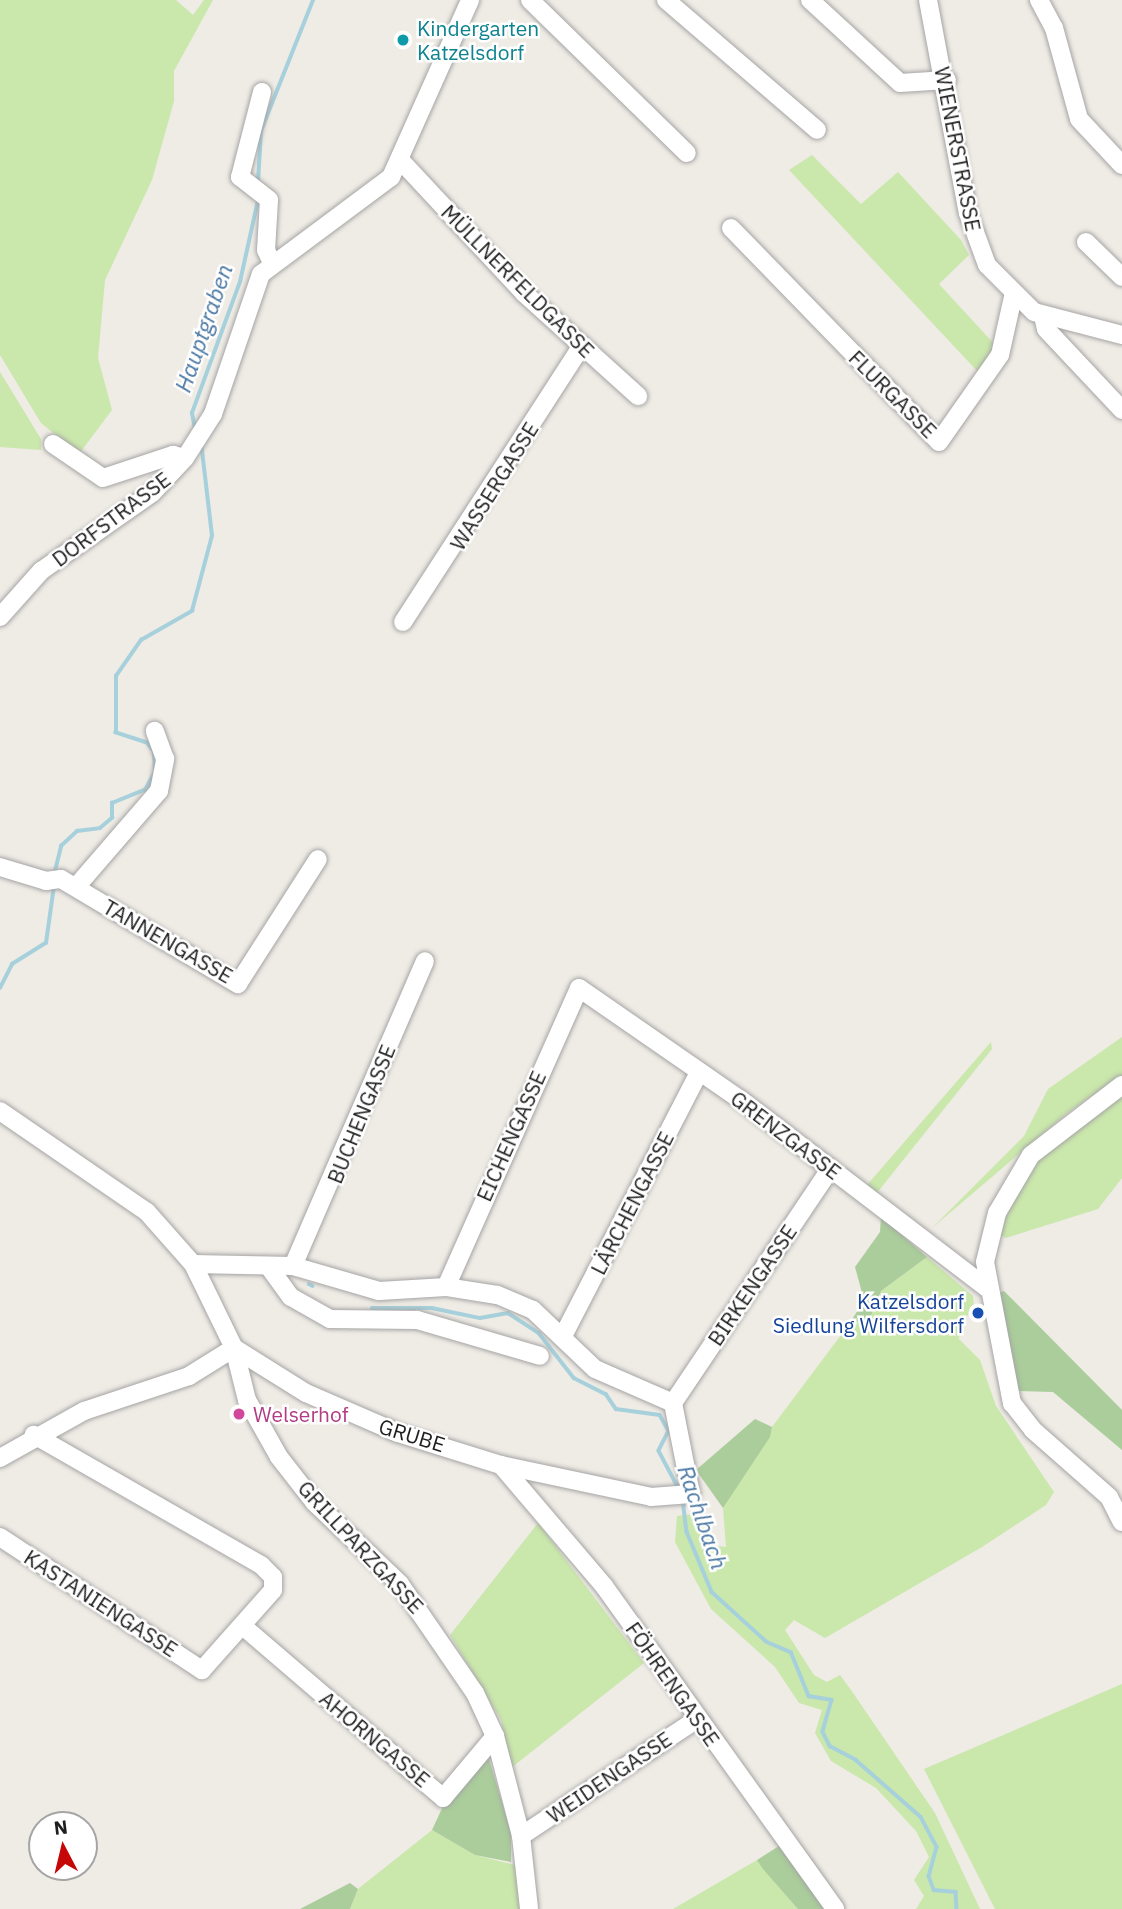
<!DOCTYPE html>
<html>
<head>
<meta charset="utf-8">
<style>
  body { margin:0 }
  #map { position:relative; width:1122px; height:1909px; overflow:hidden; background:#efebe5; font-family:"IBM Plex Sans",sans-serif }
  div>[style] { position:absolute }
  .grass>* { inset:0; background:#cae7ac }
  .forest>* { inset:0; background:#aacd9b }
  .stream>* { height:3.5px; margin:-1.75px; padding:0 1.75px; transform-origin:1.75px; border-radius:1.75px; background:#a6d0db }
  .roads { filter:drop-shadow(0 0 2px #a5a5a5) drop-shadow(0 0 2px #a5a5a5) }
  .minor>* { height:18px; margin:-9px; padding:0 9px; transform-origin:9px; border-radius:9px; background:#fff }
  .dots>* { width:19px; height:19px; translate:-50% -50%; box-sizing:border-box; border:4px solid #fff; border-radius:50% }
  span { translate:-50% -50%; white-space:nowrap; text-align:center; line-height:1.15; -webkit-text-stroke:5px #fff; paint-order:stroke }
  .culture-label { font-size:21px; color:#0d838f }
  .left { translate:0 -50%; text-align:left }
  .street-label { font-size:21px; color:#1e1e1e }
  .transit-label { font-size:21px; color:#164399 }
  .right { translate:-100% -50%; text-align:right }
  .hotel-label { font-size:21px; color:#b23c85 }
  .water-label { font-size:23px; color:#4b78a3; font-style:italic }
  .north { position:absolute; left:28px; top:1811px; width:70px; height:70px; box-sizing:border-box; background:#fff; border:2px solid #a5a5a5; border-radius:50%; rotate:353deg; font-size:19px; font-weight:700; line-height:28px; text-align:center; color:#1e1e1e }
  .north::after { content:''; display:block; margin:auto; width:24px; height:32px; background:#c60708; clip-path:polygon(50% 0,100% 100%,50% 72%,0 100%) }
</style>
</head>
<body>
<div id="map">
  <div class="grass">
    <i style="clip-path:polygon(0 0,176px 0,193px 15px,204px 0,213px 0,174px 71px,174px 101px,152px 180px,105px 280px,98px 358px,112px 410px,79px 454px,41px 423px,0 355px)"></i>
    <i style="clip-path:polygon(812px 155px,861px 204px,898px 172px,961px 240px,969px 255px,939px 284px,996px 346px,980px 374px,789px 170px)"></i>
    <i style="clip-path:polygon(0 372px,41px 439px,41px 450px,0 447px)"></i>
    <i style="clip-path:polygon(1122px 1037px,1122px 1075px,1067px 1113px,932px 1228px,1024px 1136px,1048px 1089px)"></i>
    <i style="clip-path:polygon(991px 1042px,992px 1049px,876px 1194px,867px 1185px)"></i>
    <i style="clip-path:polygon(1122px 1094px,1122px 1178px,1098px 1209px,1006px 1238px,997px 1234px,1014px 1189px,1035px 1161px)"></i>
    <i style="clip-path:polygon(927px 1257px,973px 1296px,974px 1308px,960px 1324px,959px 1339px,980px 1360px,996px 1406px,1054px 1492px,1046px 1505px,982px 1547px,825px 1638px,794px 1620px,785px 1630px,814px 1675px,827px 1682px,840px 1675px,851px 1690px,935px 1813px,980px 1909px,916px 1909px,924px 1896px,914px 1880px,929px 1857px,916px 1831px,876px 1788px,831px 1761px,815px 1733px,822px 1710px,799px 1703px,775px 1667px,711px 1609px,675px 1542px,677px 1516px,693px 1514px,717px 1546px,726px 1547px,723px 1508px,772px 1427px,850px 1323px,870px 1318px,881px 1291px)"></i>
    <i style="clip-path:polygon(538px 1523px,644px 1663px,511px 1768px,501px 1720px,450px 1635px)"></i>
    <i style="clip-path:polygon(1122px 1684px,1122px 1909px,995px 1909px,924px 1769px)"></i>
    <i style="clip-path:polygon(432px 1830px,475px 1855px,515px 1865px,522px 1909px,350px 1909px,358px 1889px)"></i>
    <i style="clip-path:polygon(757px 1860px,798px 1909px,673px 1909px)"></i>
  </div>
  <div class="forest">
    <i style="clip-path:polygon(881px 1217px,927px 1257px,881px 1291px,870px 1318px,850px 1323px,864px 1300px,855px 1267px,880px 1232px)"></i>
    <i style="clip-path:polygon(1004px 1291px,1122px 1410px,1122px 1450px,1053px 1392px,1018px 1391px,998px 1293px)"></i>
    <i style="clip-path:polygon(755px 1419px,772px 1427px,770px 1437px,723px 1508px,696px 1470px)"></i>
    <i style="clip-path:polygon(488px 1756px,511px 1832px,511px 1862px,475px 1855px,432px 1830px,445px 1802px)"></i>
    <i style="clip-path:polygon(779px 1846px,786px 1850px,829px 1909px,798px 1909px,763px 1869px,757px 1860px)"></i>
    <i style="clip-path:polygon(350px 1883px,358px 1889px,350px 1909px,300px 1909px)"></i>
  </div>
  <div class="stream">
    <i style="left:258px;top:182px;width:51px;rotate:-86.6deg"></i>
    <i style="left:261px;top:131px;width:141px;rotate:-68.3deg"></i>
    <i style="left:195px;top:429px;width:16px;rotate:-101deg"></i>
    <i style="left:192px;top:413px;width:140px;rotate:-69.9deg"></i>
    <i style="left:240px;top:282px;width:84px;rotate:-77.6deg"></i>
    <i style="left:54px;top:875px;width:30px;rotate:-76deg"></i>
    <i style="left:61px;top:846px;width:22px;rotate:-43deg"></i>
    <i style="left:77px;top:831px;width:23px;rotate:-7deg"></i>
    <i style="left:100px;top:828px;width:16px;rotate:-40deg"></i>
    <i style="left:112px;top:818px;width:15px;rotate:-90deg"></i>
    <i style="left:112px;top:803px;width:35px;rotate:-22deg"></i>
    <i style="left:145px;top:790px;width:21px;rotate:-61deg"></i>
    <i style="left:155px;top:772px;width:20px;rotate:-93deg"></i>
    <i style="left:154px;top:752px;width:11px;rotate:-128deg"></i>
    <i style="left:147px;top:743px;width:33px;rotate:-162deg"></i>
    <i style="left:116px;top:733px;width:57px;rotate:-90deg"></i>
    <i style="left:116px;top:676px;width:44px;rotate:-55.2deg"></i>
    <i style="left:141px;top:640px;width:59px;rotate:-29.6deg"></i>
    <i style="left:192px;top:611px;width:78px;rotate:-75.1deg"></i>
    <i style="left:212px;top:536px;width:94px;rotate:-96.7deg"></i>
    <i style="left:0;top:988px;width:27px;rotate:-63deg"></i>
    <i style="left:12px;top:964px;width:40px;rotate:-32deg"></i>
    <i style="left:46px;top:943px;width:58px;rotate:-82deg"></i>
    <i style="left:309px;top:1284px;width:4px;rotate:27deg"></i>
    <i style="left:372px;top:1308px;width:60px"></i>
    <i style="left:432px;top:1308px;width:49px;rotate:11.8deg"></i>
    <i style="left:480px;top:1318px;width:28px;rotate:-10deg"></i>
    <i style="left:508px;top:1313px;width:37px;rotate:33deg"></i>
    <i style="left:539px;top:1333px;width:57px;rotate:52.1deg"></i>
    <i style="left:574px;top:1378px;width:36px;rotate:27deg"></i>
    <i style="left:606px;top:1394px;width:18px;rotate:56deg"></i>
    <i style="left:616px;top:1409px;width:44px;rotate:7.8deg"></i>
    <i style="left:660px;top:1415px;width:18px;rotate:61deg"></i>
    <i style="left:669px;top:1431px;width:22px;rotate:117deg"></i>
    <i style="left:659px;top:1451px;width:43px;rotate:62.2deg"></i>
    <i style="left:683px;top:1500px;width:32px;rotate:83deg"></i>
    <i style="left:687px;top:1532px;width:65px;rotate:67.4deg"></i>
    <i style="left:712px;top:1592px;width:74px;rotate:42.3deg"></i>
    <i style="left:767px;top:1642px;width:26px;rotate:23deg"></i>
    <i style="left:791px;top:1652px;width:48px;rotate:67.8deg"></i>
    <i style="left:809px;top:1696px;width:23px;rotate:10deg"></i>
    <i style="left:832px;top:1700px;width:33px;rotate:106deg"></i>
    <i style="left:823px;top:1732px;width:16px;rotate:63deg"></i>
    <i style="left:830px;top:1746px;width:30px;rotate:28deg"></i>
    <i style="left:856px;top:1760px;width:86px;rotate:41.2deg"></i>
    <i style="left:921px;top:1817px;width:34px;rotate:62deg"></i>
    <i style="left:937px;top:1847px;width:30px;rotate:105deg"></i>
    <i style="left:929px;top:1876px;width:15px;rotate:70deg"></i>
    <i style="left:934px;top:1890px;width:22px;rotate:5deg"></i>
    <i style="left:956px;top:1892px;width:17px;rotate:87deg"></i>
  </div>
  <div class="roads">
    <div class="minor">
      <i style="left:530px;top:0;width:219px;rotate:44.3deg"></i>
      <i style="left:666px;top:0;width:199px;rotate:40.7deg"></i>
      <i style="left:810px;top:0;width:122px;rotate:42.7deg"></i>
      <i style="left:900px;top:83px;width:47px;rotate:-3.7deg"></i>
      <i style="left:928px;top:0;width:217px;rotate:79.4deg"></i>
      <i style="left:968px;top:213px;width:55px;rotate:69.9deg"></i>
      <i style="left:987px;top:265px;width:66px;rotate:45deg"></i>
      <i style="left:1034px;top:312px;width:91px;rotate:14.6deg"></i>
      <i style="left:1039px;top:0;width:32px;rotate:62deg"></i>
      <i style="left:1054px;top:28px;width:94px;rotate:74.6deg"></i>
      <i style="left:1079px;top:119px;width:63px;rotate:46.9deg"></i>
      <i style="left:262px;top:92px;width:88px;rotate:104.5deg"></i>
      <i style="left:240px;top:177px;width:37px;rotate:38deg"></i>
      <i style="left:269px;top:200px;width:50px;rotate:93.4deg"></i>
      <i style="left:266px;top:250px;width:14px;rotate:65deg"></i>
      <i style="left:402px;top:162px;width:179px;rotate:47deg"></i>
      <i style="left:524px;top:293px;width:154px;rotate:42.1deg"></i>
      <i style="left:731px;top:228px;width:298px;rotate:45.8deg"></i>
      <i style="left:939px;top:442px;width:106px;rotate:-55deg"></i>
      <i style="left:1000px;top:355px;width:59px;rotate:-77.4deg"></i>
      <i style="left:1086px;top:242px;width:50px;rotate:44.2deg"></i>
      <i style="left:1043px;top:316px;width:13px;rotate:77deg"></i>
      <i style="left:1046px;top:329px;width:111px;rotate:46.8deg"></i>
      <i style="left:53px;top:444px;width:60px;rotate:34.2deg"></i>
      <i style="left:103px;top:478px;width:74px;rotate:-18.2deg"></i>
      <i style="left:173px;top:455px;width:12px;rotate:14deg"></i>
      <i style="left:0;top:617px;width:62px;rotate:-48.3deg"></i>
      <i style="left:41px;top:571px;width:136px;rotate:-35.1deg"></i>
      <i style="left:152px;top:493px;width:48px;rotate:-46.7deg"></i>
      <i style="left:185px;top:458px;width:52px;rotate:-57.5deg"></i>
      <i style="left:213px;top:414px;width:148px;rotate:-71.1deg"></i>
      <i style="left:261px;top:274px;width:162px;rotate:-36.7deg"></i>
      <i style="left:391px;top:177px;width:194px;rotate:-65.9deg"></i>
      <i style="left:403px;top:622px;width:328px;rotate:-57.1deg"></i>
      <i style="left:0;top:867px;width:48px;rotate:16.9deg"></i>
      <i style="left:46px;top:881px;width:15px;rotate:-8deg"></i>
      <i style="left:61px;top:879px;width:206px;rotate:30.7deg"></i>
      <i style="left:238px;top:984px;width:148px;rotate:-57.4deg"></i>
      <i style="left:76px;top:887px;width:127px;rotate:-49.2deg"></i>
      <i style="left:159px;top:791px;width:33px;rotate:-79deg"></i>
      <i style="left:165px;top:759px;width:30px;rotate:-110deg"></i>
      <i style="left:1122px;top:1085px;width:115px;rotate:142.4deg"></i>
      <i style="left:1031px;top:1155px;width:67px;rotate:120.4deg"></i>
      <i style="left:997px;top:1213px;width:50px;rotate:103.8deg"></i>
      <i style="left:985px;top:1262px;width:144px;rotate:79.2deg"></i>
      <i style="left:1012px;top:1403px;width:34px;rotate:52deg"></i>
      <i style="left:1033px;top:1430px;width:101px;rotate:41.4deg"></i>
      <i style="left:1109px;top:1497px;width:28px;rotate:63deg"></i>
      <i style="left:0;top:1111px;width:178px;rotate:34.5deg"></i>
      <i style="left:147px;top:1212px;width:69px;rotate:48.5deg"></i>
      <i style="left:193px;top:1264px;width:93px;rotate:64deg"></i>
      <i style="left:234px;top:1348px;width:85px;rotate:32deg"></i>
      <i style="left:306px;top:1393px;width:100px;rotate:23.5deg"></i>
      <i style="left:398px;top:1433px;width:108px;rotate:17.3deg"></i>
      <i style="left:501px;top:1465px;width:153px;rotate:12deg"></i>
      <i style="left:651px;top:1497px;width:40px;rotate:-4.3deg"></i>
      <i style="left:691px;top:1494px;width:93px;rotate:-101.2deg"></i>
      <i style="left:673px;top:1403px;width:85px;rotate:-156.4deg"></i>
      <i style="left:595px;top:1369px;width:86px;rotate:-136.4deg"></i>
      <i style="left:533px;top:1310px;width:39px;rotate:-157deg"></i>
      <i style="left:497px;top:1295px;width:52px;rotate:-171.1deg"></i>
      <i style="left:446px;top:1287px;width:67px;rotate:176.6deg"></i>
      <i style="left:379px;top:1291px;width:90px;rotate:-163.8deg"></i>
      <i style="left:293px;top:1266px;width:100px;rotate:-178.9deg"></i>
      <i style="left:293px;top:1266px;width:332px;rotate:-66.6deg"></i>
      <i style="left:269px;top:1267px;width:37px;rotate:54deg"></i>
      <i style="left:291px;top:1297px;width:45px;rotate:29.4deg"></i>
      <i style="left:330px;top:1319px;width:87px;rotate:0.7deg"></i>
      <i style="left:417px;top:1320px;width:128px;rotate:16.3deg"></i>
      <i style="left:446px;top:1287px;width:327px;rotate:-66deg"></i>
      <i style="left:579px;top:988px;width:197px;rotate:34.7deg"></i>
      <i style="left:741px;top:1100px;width:311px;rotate:37.4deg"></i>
      <i style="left:564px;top:1334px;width:295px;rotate:-62.7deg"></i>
      <i style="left:234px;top:1348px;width:54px;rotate:76deg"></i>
      <i style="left:247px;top:1400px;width:65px;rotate:60.7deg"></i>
      <i style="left:279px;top:1457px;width:58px;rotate:52deg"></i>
      <i style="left:315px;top:1503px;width:117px;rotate:43.6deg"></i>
      <i style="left:400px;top:1584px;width:132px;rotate:55.5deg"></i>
      <i style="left:475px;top:1693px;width:47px;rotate:65.1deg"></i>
      <i style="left:495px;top:1736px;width:103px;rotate:75.4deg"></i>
      <i style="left:521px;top:1836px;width:73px;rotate:83.7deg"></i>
      <i style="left:673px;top:1403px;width:283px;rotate:-56.1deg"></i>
      <i style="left:0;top:1458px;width:96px;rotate:-29.2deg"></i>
      <i style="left:84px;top:1411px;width:111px;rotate:-18.4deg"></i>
      <i style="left:189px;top:1376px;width:53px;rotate:-31.9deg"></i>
      <i style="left:501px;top:1465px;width:159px;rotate:49.6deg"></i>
      <i style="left:604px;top:1586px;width:397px;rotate:54.4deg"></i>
      <i style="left:0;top:1537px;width:242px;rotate:33.4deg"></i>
      <i style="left:202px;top:1670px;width:107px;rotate:-48.4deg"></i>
      <i style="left:273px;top:1590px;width:13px;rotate:-90deg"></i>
      <i style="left:273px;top:1577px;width:17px;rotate:-135deg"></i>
      <i style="left:261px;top:1565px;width:262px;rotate:-150.2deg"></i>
      <i style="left:245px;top:1628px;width:261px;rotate:40.6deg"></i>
      <i style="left:443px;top:1798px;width:81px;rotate:-50deg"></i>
      <i style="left:521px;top:1836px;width:211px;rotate:-33.6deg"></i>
    </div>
  </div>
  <div class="dots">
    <i style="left:403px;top:40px;background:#0f9aa8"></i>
    <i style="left:978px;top:1313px;background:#1a4fb4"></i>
    <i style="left:239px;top:1414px;background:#d1479c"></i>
  </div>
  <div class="culture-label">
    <span class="left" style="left:417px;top:40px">Kindergarten<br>Katzelsdorf</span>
  </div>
  <div class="street-label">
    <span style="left:958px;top:149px;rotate:79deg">WIENERSTRASSE</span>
    <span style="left:518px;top:281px;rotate:45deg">MÜLLNERFELDGASSE</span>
    <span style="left:893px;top:394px;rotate:45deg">FLURGASSE</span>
    <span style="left:494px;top:486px;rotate:-58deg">WASSERGASSE</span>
    <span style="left:111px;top:519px;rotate:-37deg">DORFSTRASSE</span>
    <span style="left:168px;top:941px;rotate:30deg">TANNENGASSE</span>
    <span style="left:361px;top:1114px;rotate:-68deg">BUCHENGASSE</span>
    <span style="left:786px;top:1135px;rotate:37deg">GRENZGASSE</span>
    <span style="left:511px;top:1136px;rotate:-66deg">EICHENGASSE</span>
    <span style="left:632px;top:1203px;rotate:-63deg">LÄRCHENGASSE</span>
    <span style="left:752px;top:1285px;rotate:-56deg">BIRKENGASSE</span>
    <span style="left:412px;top:1435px;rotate:17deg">GRUBE</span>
    <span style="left:361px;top:1547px;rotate:47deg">GRILLPARZGASSE</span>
    <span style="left:101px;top:1603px;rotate:33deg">KASTANIENGASSE</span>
    <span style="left:673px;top:1684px;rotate:55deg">FÖHRENGASSE</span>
    <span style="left:375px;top:1739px;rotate:40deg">AHORNGASSE</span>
    <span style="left:609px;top:1777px;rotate:-34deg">WEIDENGASSE</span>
  </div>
  <div class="transit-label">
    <span class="right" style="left:964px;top:1313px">Katzelsdorf<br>Siedlung Wilfersdorf</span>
  </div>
  <div class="hotel-label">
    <span class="left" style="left:253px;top:1414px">Welserhof</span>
  </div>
  <div class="water-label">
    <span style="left:203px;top:328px;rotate:-71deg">Hauptgraben</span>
    <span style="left:703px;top:1517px;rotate:71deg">Rachlbach</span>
  </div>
  <div class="north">N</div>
</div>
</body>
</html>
